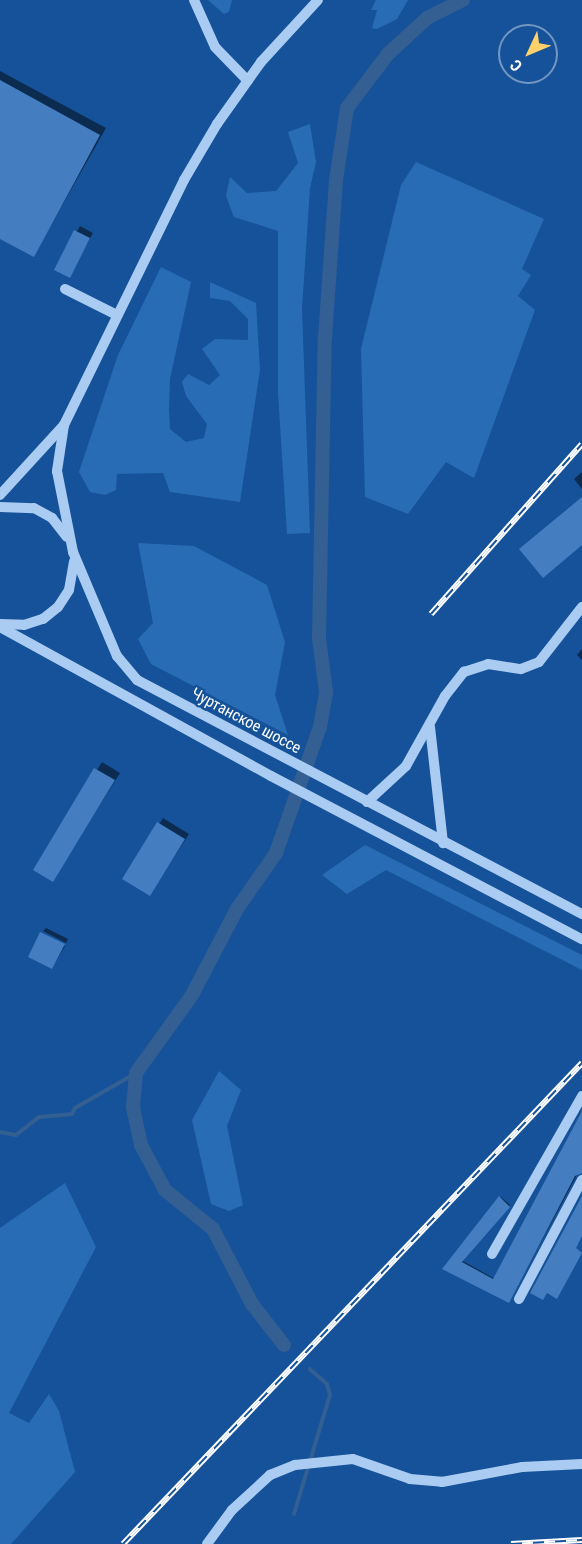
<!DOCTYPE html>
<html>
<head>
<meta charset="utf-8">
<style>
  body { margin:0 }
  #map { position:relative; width:582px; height:1544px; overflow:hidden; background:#165299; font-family:"Roboto Condensed",sans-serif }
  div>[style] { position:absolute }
  .green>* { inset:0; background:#296cb6 }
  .shadow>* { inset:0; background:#0007 }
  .stream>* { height:4px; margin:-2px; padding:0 2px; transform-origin:2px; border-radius:2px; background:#335f92 }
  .canal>* { height:14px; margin:-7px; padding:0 7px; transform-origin:7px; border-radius:7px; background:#335f92 }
  .building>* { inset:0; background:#447ec1 }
  .minor>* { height:10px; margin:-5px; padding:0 5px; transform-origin:5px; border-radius:5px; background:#aaccf2 }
  .rail>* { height:6px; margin-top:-3px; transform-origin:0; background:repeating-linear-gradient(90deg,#165299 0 11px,#fff 0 22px); box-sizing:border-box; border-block:2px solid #fff }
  span { translate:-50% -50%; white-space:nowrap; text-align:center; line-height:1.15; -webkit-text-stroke:4.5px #165299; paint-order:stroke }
  .street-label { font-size:16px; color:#fff }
  .north { position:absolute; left:498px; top:24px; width:60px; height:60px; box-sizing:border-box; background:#165299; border:2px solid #7397c2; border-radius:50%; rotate:226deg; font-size:16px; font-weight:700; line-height:24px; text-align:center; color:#fff }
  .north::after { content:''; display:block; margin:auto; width:21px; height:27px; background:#ffd16b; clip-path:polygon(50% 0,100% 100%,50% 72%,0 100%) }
</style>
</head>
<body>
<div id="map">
  <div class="green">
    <i style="clip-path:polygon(208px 0,232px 0,229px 12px,224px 14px)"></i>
    <i style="clip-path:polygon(376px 0,408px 0,397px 19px,377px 29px,372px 28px,377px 10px,371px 10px)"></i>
    <i style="clip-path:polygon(310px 124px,316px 162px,310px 188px,302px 309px,310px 533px,287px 534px,278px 393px,278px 231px,234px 217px,226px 196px,230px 177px,247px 193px,276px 191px,298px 163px,288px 132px)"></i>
    <i style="clip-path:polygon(416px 162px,544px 219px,522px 269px,531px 275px,518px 296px,535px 310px,474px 478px,446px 462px,408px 514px,365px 497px,361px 349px,401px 185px)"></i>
    <i style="clip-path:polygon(161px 267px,191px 282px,170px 379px,169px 409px,170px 429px,186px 442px,204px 438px,207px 424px,186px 396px,182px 382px,188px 374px,209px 385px,220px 375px,202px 349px,215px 339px,248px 340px,248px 319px,230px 301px,210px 298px,210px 282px,256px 303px,260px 370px,240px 502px,170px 492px,163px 473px,117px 474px,116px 490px,105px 495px,90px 492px,79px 472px,118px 355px)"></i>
    <i style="clip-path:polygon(138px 543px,194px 546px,267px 585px,285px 642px,275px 695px,288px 735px,151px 664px,138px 639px,153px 623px)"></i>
    <i style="clip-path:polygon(365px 845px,582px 955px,582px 970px,386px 870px,347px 894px,322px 875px)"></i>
    <i style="clip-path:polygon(219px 1071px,241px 1090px,227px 1126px,243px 1205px,229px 1211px,211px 1204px,192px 1120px)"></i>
    <i style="clip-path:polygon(65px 1183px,96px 1247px,9px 1413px,29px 1423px,49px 1394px,59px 1411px,75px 1472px,11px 1544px,0 1544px,0 1228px)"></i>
  </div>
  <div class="shadow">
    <i style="clip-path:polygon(0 71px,106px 128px,34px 255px,0 237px)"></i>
    <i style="clip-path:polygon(80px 226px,93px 233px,69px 276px,56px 269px)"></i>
    <i style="clip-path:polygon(582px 472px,582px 489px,574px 479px)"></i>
    <i style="clip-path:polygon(582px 649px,582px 660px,577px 655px)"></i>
    <i style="clip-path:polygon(102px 762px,120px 773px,53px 880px,35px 870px)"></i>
    <i style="clip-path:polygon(163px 818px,189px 834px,150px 894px,125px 879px)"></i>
    <i style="clip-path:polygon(46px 928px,68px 939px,66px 943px,43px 931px)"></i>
    <i style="clip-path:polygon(41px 934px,65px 946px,52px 968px)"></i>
    <i style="clip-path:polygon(582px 1115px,582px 1172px,578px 1173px,510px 1300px,444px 1269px,501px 1197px,510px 1205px,461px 1260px,495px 1279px)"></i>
  </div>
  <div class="stream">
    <i style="left:0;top:1132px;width:16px;rotate:11deg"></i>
    <i style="left:16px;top:1135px;width:29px;rotate:-38deg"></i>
    <i style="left:39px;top:1117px;width:33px;rotate:-5deg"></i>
    <i style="left:72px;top:1114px;width:7px;rotate:-63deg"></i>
    <i style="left:75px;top:1108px;width:70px;rotate:-29.8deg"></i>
    <i style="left:294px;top:1514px;width:124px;rotate:-73.2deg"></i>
    <i style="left:330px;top:1395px;width:11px;rotate:-105deg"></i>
    <i style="left:327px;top:1384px;width:23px;rotate:-139deg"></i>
  </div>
  <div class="canal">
    <i style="left:284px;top:1345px;width:52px;rotate:-128deg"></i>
    <i style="left:252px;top:1304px;width:85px;rotate:-117.5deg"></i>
    <i style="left:213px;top:1229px;width:62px;rotate:-140.9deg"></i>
    <i style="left:165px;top:1190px;width:51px;rotate:-118.1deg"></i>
    <i style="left:141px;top:1145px;width:39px;rotate:-102deg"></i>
    <i style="left:133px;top:1107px;width:34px;rotate:-85deg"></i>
    <i style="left:136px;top:1073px;width:96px;rotate:-54.3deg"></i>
    <i style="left:192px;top:995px;width:97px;rotate:-62.4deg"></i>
    <i style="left:237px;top:909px;width:68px;rotate:-55.1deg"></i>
    <i style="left:276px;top:853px;width:133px;rotate:-70.8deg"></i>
    <i style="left:320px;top:727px;width:36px;rotate:-80deg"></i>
    <i style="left:326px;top:692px;width:54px;rotate:-97.4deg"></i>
    <i style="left:319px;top:638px;width:300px;rotate:-88.9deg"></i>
    <i style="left:325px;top:338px;width:158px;rotate:-86deg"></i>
    <i style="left:336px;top:180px;width:73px;rotate:-81.3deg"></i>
    <i style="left:347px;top:108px;width:68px;rotate:-52.8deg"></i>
    <i style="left:388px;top:54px;width:53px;rotate:-42.7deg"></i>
    <i style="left:427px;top:18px;width:40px;rotate:-26.6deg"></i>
  </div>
  <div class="building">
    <i style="clip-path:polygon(0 80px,100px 135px,34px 257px,0 239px)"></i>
    <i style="clip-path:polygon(74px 230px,90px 238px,70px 278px,54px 270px)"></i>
    <i style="clip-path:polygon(582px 497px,582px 545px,543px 578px,519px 549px)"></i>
    <i style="clip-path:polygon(94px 768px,115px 780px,53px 882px,33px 870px)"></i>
    <i style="clip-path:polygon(157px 822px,185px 839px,150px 896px,122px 879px)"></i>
    <i style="clip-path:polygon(40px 932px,65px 944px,52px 969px,28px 957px)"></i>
    <i style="clip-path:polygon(582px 1111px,582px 1173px,575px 1176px,509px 1303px,442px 1269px,499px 1196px,510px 1207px,462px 1262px,493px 1279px)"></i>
    <i style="clip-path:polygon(582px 1196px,582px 1236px,576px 1248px,582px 1253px,557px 1299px,547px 1293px,543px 1300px,530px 1293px)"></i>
  </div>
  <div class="minor">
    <i style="left:194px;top:0;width:51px;rotate:65.9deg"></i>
    <i style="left:215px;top:47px;width:47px;rotate:45.9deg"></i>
    <i style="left:65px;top:289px;width:58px;rotate:26.6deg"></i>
    <i style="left:64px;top:425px;width:47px;rotate:98.7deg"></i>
    <i style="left:57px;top:471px;width:83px;rotate:78.8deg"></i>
    <i style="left:73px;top:552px;width:113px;rotate:67.1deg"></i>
    <i style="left:117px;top:656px;width:31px;rotate:50deg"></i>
    <i style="left:137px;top:680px;width:503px;rotate:27.74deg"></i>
    <i style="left:0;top:495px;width:95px;rotate:-47.6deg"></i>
    <i style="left:64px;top:425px;width:273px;rotate:-63.9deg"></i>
    <i style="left:184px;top:180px;width:65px;rotate:-59.5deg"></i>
    <i style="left:217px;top:124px;width:76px;rotate:-54.6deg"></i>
    <i style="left:261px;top:62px;width:84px;rotate:-47.4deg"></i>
    <i style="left:0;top:507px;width:34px;rotate:2deg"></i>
    <i style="left:34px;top:508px;width:21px;rotate:29deg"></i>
    <i style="left:52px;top:518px;width:24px;rotate:52deg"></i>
    <i style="left:0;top:624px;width:24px;rotate:2deg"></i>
    <i style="left:24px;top:625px;width:20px;rotate:-18deg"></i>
    <i style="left:43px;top:619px;width:19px;rotate:-39deg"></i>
    <i style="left:58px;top:607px;width:20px;rotate:-57deg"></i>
    <i style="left:69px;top:590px;width:29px;rotate:-80deg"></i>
    <i style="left:0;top:627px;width:309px;rotate:28.8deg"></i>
    <i style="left:271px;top:776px;width:351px;rotate:27.7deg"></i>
    <i style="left:430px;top:727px;width:117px;rotate:83.6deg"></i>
    <i style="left:367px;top:802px;width:53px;rotate:-42.7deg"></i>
    <i style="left:406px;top:766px;width:80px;rotate:-60.9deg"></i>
    <i style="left:445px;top:696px;width:31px;rotate:-52deg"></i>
    <i style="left:464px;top:672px;width:25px;rotate:-18deg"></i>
    <i style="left:488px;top:664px;width:33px;rotate:9deg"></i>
    <i style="left:521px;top:669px;width:19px;rotate:-21deg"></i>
    <i style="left:539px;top:662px;width:70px;rotate:-52deg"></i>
    <i style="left:492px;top:1254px;width:182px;rotate:-60.3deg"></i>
    <i style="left:519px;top:1299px;width:135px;rotate:-62.1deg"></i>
    <i style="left:207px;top:1544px;width:42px;rotate:-53.7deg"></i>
    <i style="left:232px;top:1510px;width:52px;rotate:-42.6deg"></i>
    <i style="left:270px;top:1475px;width:27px;rotate:-22deg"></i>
    <i style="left:295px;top:1465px;width:58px;rotate:-5.9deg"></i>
    <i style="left:353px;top:1459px;width:60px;rotate:19.3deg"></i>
    <i style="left:410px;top:1479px;width:32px;rotate:5deg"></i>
    <i style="left:442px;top:1482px;width:81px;rotate:-10.6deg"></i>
    <i style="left:522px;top:1467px;width:60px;rotate:-2.9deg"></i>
  </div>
  <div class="rail">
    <i style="left:431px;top:614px;width:227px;rotate:-48.4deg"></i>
    <i style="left:123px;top:1544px;width:665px;rotate:-46.34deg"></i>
    <i style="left:511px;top:1544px;width:71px;rotate:-3.2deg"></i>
  </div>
  <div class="street-label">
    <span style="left:246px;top:721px;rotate:28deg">Чуртанское шоссе</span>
  </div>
  <div class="north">С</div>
</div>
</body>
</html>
